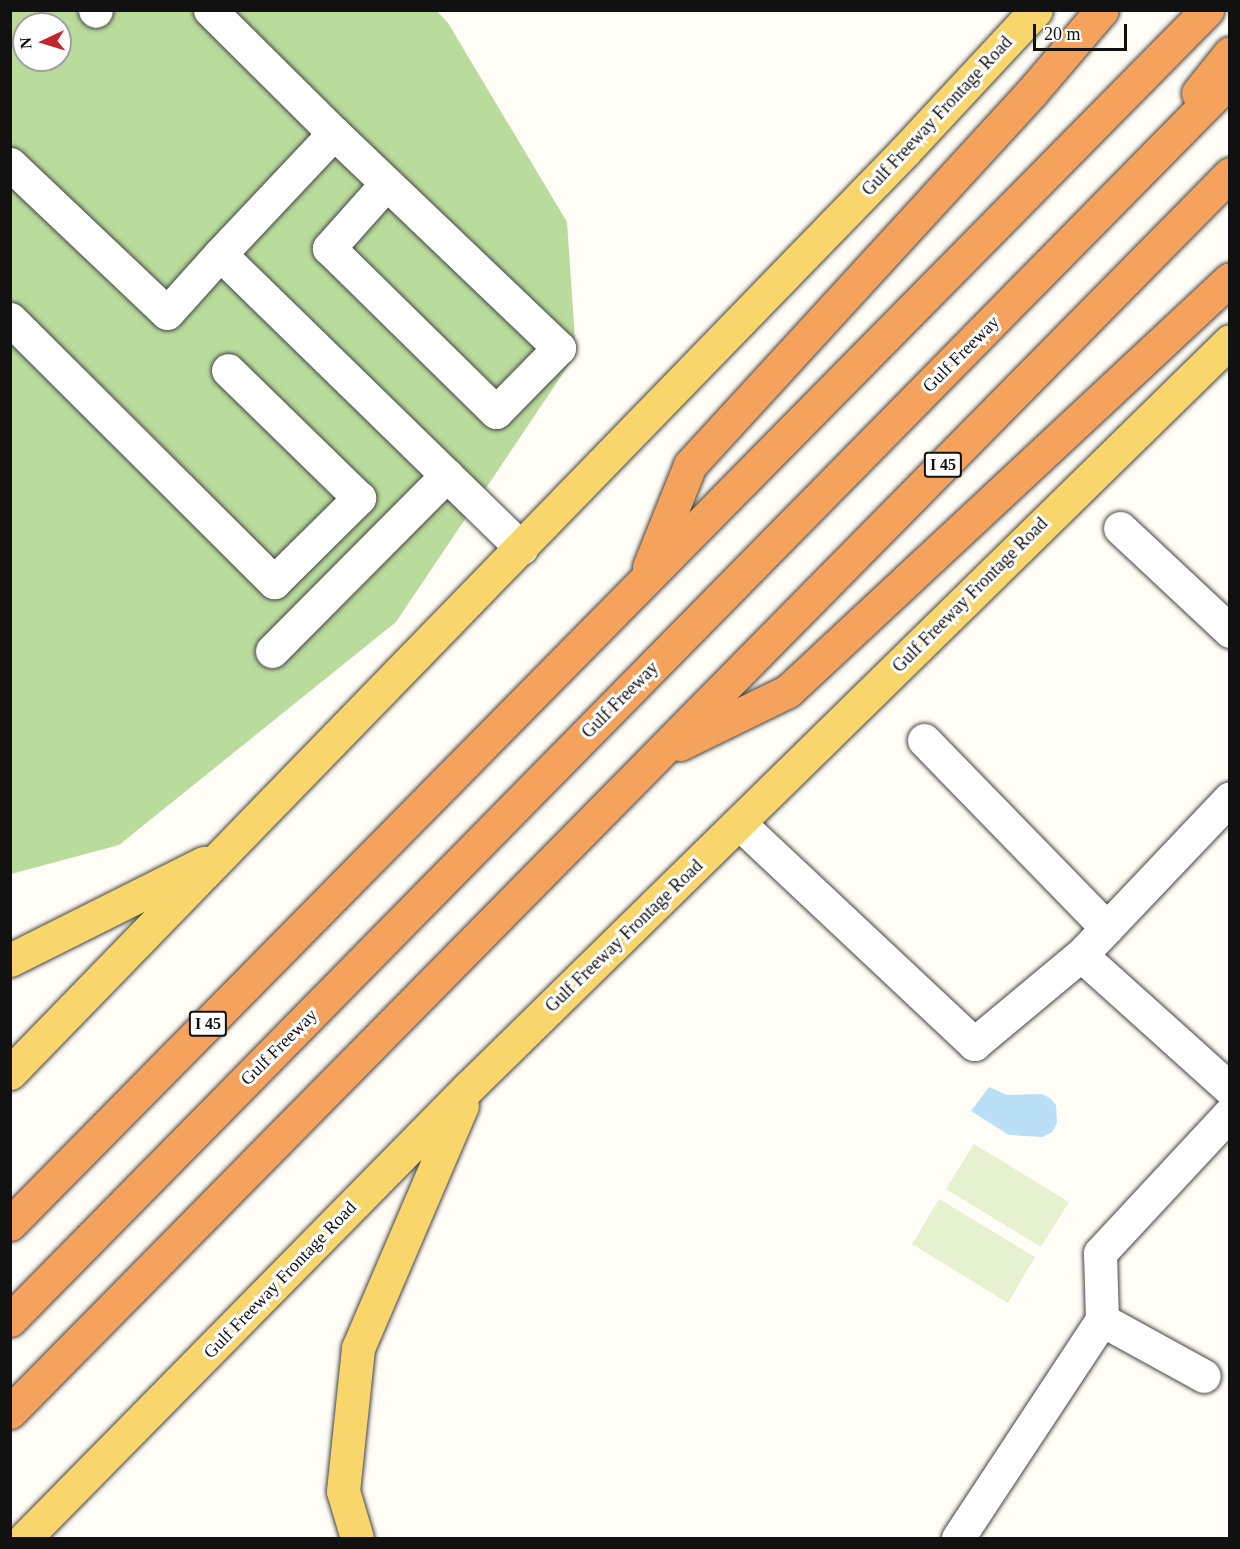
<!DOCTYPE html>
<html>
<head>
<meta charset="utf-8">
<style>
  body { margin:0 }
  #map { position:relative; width:1240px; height:1549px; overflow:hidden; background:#fffdf5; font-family:"Times New Roman",serif }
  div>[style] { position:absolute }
  .forest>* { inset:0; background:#b9dc9c }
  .pitch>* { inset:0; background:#e6f2cf }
  .water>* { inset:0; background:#b9e0f7 }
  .roads { filter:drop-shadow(0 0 2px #444) drop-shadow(0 0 2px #444) }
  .minor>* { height:33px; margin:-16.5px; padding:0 16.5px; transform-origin:16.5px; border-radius:16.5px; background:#fff }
  .major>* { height:33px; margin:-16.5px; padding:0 16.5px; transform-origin:16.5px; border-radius:16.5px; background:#f9d66b }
  .highway>* { height:33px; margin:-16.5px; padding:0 16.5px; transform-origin:16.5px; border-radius:16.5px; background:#f5a25d }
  span { translate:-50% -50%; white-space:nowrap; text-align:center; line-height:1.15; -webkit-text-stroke:6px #fff; paint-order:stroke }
  .shield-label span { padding:2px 4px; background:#fff; border:2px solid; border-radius:4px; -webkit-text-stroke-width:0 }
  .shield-label { font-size:16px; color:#111; font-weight:700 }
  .street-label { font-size:18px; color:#111 }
  .frame { position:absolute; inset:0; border:12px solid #111; pointer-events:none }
  .north { position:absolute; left:12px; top:12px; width:60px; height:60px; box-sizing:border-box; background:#fff; border:2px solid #a0a0a0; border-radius:50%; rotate:266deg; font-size:16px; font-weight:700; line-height:24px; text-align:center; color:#111 }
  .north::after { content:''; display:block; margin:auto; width:21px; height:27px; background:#c4262e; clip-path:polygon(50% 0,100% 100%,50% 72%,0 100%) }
  .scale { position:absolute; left:1033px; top:24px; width:94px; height:27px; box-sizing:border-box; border:3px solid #111; border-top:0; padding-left:8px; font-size:18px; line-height:21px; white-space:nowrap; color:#111; -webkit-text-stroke:4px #fff; paint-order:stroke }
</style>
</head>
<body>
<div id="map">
  <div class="forest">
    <i style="clip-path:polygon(evenodd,11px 11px,437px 11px,448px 23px,567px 222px,576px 354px,396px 622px,119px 845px,11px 874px,11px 11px,24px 24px,60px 24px,60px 60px,24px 60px,24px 24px)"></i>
  </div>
  <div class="pitch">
    <i style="clip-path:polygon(974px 1144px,1069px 1202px,1041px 1247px,946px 1189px)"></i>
    <i style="clip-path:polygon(939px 1199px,1035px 1257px,1008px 1303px,912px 1244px)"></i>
  </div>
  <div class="water">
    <i style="clip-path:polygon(989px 1087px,1007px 1095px,1042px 1094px,1050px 1098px,1056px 1105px,1057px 1123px,1052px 1132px,1043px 1137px,1009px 1135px,971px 1111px)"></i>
  </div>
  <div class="roads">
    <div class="minor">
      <i style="left:95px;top:10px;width:1px;rotate:45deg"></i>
      <i style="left:210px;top:10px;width:175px;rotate:44.8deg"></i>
      <i style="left:10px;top:164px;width:216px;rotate:43.5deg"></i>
      <i style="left:167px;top:313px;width:79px;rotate:-48.1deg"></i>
      <i style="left:386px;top:184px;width:86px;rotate:131.7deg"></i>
      <i style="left:329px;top:248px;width:234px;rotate:44.5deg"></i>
      <i style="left:496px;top:412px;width:90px;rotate:-45.5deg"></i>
      <i style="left:559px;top:348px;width:311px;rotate:-136.3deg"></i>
      <i style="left:334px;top:133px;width:166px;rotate:133.3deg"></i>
      <i style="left:220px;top:254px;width:421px;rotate:44.3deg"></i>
      <i style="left:10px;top:319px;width:373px;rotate:44.9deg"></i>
      <i style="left:274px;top:582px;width:120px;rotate:-44.7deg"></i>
      <i style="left:359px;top:498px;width:183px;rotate:-135.7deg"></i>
      <i style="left:1120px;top:528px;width:151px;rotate:43.1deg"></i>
      <i style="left:272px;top:651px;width:248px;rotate:-45.2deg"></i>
      <i style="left:924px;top:740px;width:262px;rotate:45.8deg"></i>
      <i style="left:739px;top:823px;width:323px;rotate:43.2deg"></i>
      <i style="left:974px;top:1044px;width:139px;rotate:-39.8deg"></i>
      <i style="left:1081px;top:955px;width:216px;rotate:-46.5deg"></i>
      <i style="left:1081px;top:955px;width:200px;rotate:42deg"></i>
      <i style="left:1102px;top:1320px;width:116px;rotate:28.8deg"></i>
      <i style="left:958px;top:1538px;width:261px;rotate:-56.6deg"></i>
      <i style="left:1102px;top:1320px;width:67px;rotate:-91.7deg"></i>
      <i style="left:1100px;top:1253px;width:191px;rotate:-47.1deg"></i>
    </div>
    <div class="major">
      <i style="left:10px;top:960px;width:217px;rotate:-26.6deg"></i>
      <i style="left:10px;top:1073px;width:1285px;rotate:-45.85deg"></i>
      <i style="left:905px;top:151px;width:192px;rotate:-47.1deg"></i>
      <i style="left:25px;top:1538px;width:634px;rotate:-45.45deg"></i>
      <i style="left:470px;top:1086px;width:1064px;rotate:-44.43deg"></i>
      <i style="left:357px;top:1538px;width:49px;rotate:-106.6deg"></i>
      <i style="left:343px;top:1491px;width:144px;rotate:-84deg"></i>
      <i style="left:358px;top:1348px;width:264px;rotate:-66.8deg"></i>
    </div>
    <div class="highway">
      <i style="left:1198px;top:93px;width:51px;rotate:-51.3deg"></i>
      <i style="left:649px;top:567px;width:110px;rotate:-68.1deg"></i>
      <i style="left:690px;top:465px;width:505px;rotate:-47.49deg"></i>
      <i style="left:1031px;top:93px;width:109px;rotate:-49.5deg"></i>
      <i style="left:680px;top:744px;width:120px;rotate:-26.1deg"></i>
      <i style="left:788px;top:691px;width:604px;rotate:-42.99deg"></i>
      <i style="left:10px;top:1224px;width:1705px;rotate:-45.4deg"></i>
      <i style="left:10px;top:1320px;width:1740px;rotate:-45.47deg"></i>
      <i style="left:10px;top:1412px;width:1738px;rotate:-45.42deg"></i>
    </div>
  </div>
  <div class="shield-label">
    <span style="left:943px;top:465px">I 45</span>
    <span style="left:208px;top:1024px">I 45</span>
  </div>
  <div class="street-label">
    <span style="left:937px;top:116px;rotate:-47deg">Gulf Freeway Frontage Road</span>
    <span style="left:961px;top:354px;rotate:-45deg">Gulf Freeway</span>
    <span style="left:970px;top:595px;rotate:-45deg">Gulf Freeway Frontage Road</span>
    <span style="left:620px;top:700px;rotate:-45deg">Gulf Freeway</span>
    <span style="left:624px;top:936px;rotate:-44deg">Gulf Freeway Frontage Road</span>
    <span style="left:279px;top:1047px;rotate:-45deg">Gulf Freeway</span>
    <span style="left:280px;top:1280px;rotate:-46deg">Gulf Freeway Frontage Road</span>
  </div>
  <div class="frame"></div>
  <div class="north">N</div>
  <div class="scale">20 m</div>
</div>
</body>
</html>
